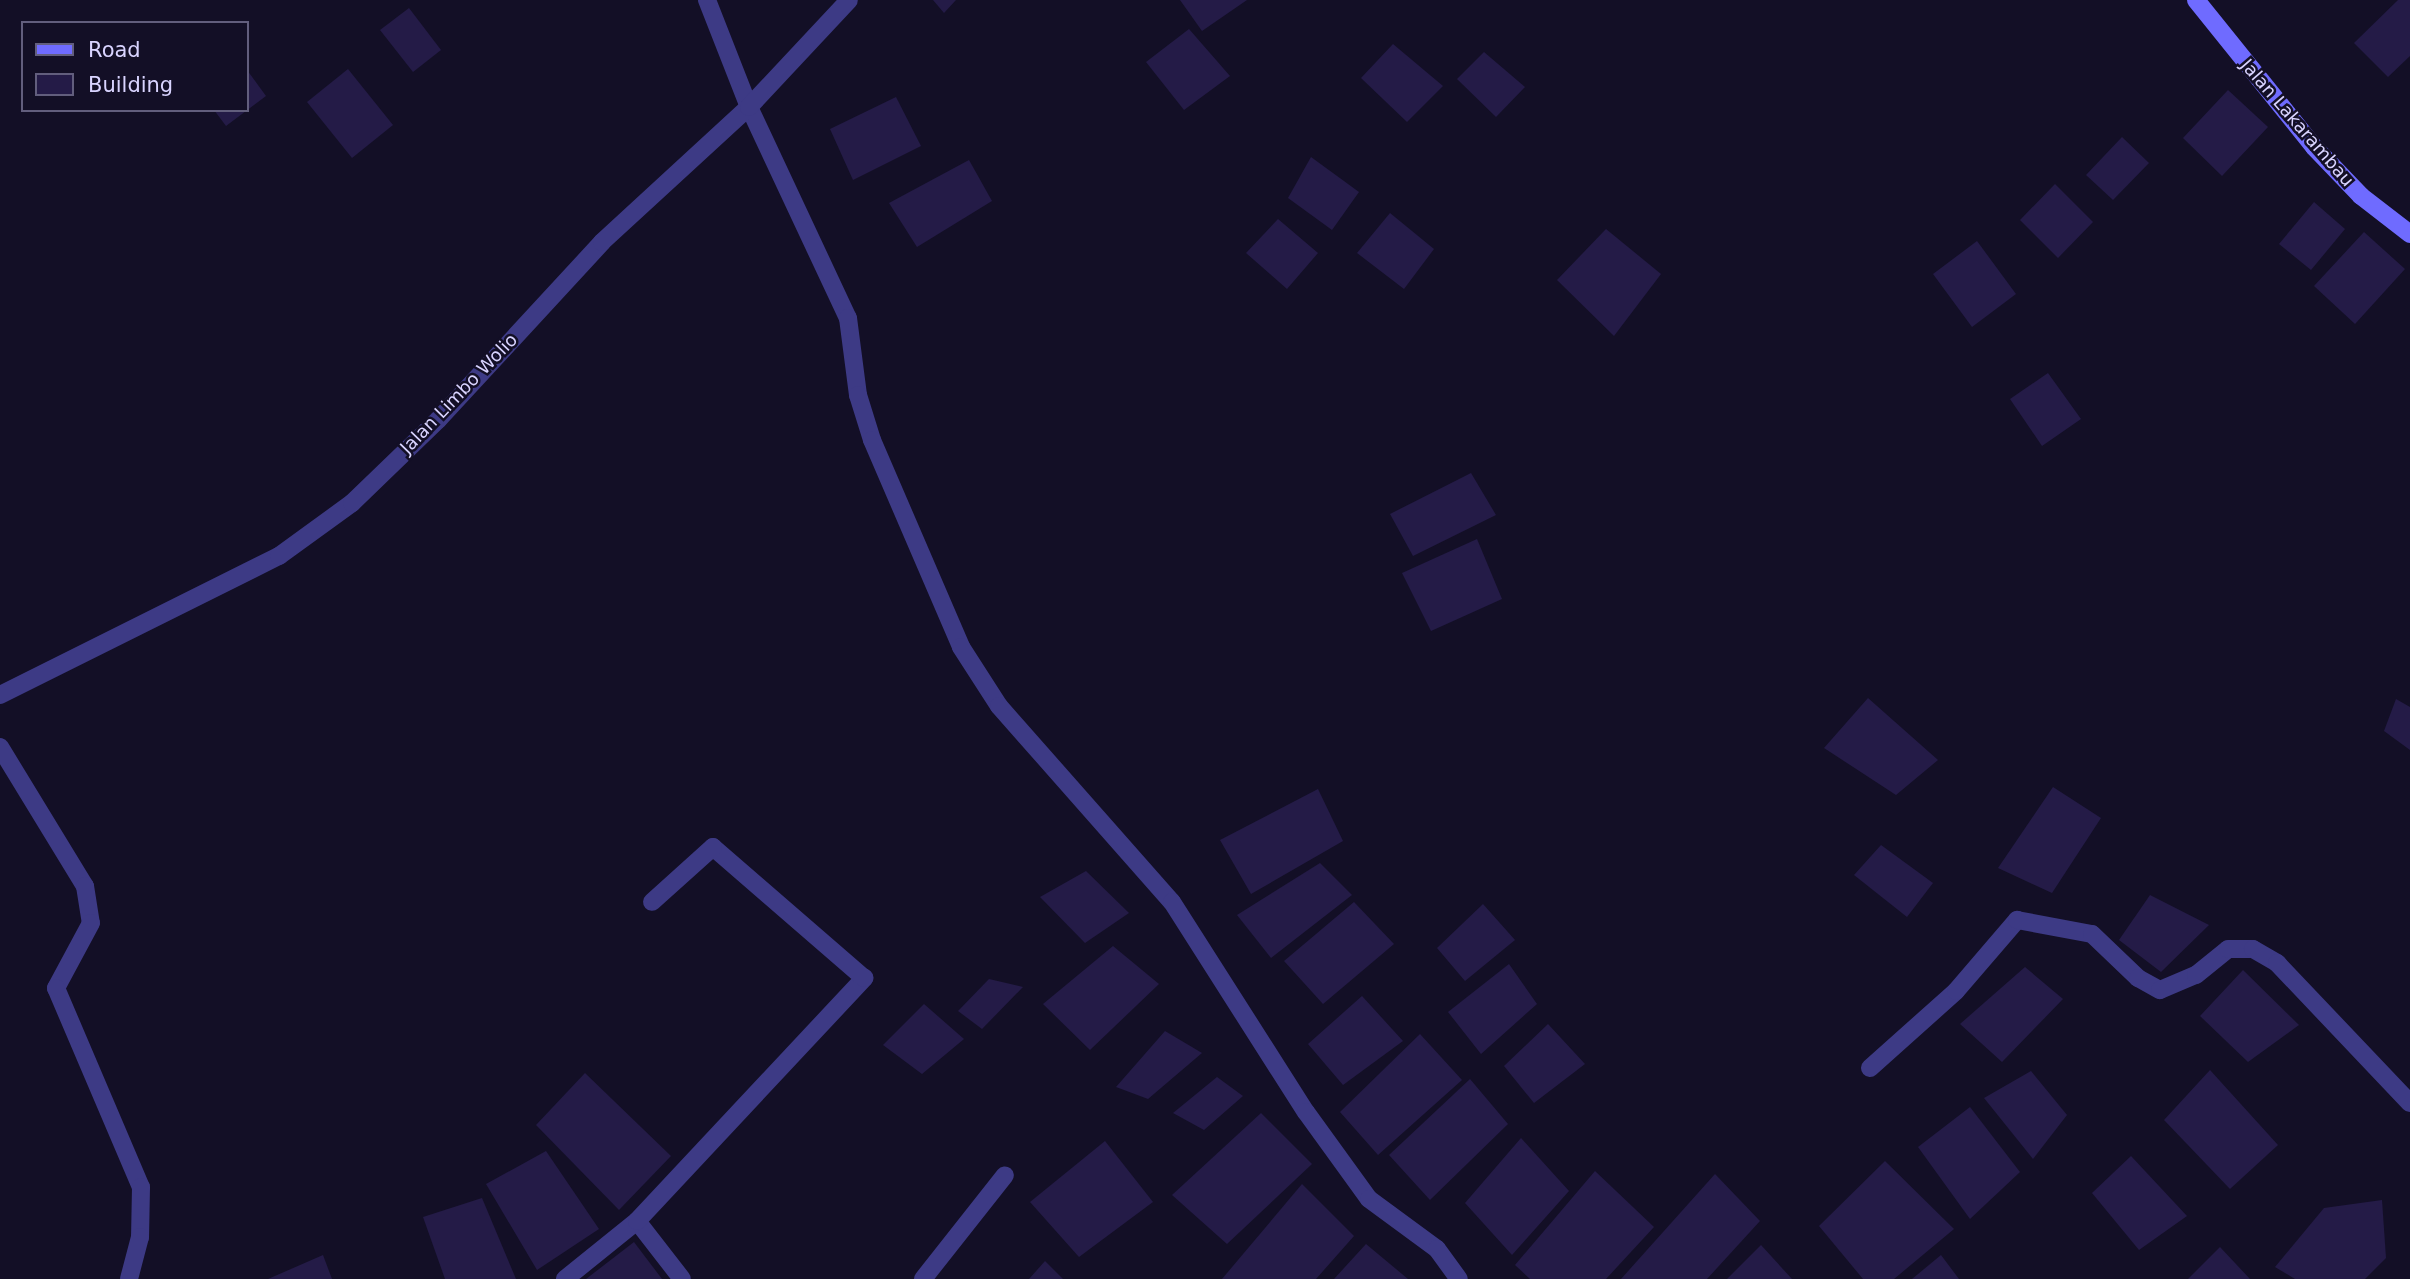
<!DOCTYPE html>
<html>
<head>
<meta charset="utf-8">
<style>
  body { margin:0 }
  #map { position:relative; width:2410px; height:1279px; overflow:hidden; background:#130f26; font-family:"DejaVu Sans",sans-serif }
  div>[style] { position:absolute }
  .building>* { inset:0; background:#241b47 }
  .street>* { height:18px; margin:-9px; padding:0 9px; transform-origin:9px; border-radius:9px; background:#3d3a85 }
  .secondary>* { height:18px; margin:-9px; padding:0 9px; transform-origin:9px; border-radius:9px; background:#6f6bff }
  span { translate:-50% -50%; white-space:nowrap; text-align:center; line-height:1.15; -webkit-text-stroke:5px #130f26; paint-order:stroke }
  .street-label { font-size:18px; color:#d9d4ff }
  .legend { position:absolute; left:21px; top:21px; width:228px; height:91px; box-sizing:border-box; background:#130f26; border:2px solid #625e7d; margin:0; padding:9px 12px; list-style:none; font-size:21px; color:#d9d4ff }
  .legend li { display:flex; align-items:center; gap:14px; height:35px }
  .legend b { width:35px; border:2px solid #625e7d }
</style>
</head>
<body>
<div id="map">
  <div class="building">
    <i style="clip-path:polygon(933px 0,956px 0,944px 13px)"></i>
    <i style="clip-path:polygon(1180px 0,1247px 0,1202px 31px)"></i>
    <i style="clip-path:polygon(2398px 0,2410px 0,2410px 56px,2388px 77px,2354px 43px)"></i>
    <i style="clip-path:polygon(409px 8px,441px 50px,413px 72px,380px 30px)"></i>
    <i style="clip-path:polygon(1189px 29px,1230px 76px,1184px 110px,1146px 62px)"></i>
    <i style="clip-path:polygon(1393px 44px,1443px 86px,1407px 122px,1361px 78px)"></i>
    <i style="clip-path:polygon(1484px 52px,1525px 87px,1496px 117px,1457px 79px)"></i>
    <i style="clip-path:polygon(348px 69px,393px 125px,352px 158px,307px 102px)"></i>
    <i style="clip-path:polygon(247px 70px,266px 96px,226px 126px,214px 110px,247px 110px)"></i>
    <i style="clip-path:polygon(2228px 90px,2268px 127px,2222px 176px,2183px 138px)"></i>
    <i style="clip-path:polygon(896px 97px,921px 146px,853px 180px,830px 129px)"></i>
    <i style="clip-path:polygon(2122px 137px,2149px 163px,2113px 200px,2086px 175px)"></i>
    <i style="clip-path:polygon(1311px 157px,1359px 192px,1332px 230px,1288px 198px)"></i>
    <i style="clip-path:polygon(969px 160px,992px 201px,917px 247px,889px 203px)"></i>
    <i style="clip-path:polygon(2055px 184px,2093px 222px,2058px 258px,2020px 220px)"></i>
    <i style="clip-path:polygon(2314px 202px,2345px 229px,2311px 270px,2279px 244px)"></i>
    <i style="clip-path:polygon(1390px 213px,1434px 249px,1404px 289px,1357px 253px)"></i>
    <i style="clip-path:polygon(1278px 219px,1318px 253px,1287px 289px,1246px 253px)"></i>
    <i style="clip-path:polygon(1606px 229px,1661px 274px,1614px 336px,1557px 280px)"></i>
    <i style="clip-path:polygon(2364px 232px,2405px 269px,2355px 324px,2314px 286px)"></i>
    <i style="clip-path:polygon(1977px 241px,2016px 294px,1972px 327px,1933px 274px)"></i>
    <i style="clip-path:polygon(2048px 373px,2081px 419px,2042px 446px,2010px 399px)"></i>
    <i style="clip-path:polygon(1471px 473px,1496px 515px,1413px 556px,1390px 514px)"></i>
    <i style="clip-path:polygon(1477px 539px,1502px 599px,1431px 631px,1402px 573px)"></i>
    <i style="clip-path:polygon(1868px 698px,1938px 760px,1896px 795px,1824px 748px)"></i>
    <i style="clip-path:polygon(2396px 699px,2410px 707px,2410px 750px,2384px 731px)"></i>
    <i style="clip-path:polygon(2053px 787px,2101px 818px,2052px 893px,1998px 868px)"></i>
    <i style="clip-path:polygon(1318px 789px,1343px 841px,1251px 894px,1220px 840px)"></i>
    <i style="clip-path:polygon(1881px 845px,1933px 883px,1907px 917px,1854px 875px)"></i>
    <i style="clip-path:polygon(1320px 863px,1352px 895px,1271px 958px,1237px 915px)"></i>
    <i style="clip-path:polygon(1086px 871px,1129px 913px,1085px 943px,1040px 897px)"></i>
    <i style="clip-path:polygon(2150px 895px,2209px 925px,2161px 972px,2119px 940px)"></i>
    <i style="clip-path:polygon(1354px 902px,1394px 944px,1323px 1004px,1284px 961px)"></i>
    <i style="clip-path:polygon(1483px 904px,1515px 940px,1465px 981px,1437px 948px)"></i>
    <i style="clip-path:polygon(1113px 946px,1159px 984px,1090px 1050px,1043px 1004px)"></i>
    <i style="clip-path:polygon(1509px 964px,1537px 1004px,1481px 1054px,1448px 1012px)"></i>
    <i style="clip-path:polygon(2025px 967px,2063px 999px,2002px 1062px,1960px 1024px)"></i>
    <i style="clip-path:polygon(2243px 970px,2299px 1025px,2248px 1062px,2200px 1016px)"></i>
    <i style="clip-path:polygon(989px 979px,1023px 987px,982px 1029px,958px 1011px)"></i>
    <i style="clip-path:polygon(1362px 996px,1403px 1041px,1343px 1085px,1308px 1044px)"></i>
    <i style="clip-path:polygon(924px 1004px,964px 1039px,922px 1074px,883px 1045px)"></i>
    <i style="clip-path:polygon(1548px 1024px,1585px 1064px,1534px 1103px,1504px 1066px)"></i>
    <i style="clip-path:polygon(1165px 1031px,1202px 1053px,1148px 1099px,1116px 1087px)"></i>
    <i style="clip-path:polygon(1420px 1034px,1462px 1080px,1378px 1155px,1340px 1112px)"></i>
    <i style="clip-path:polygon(2210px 1070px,2278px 1145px,2230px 1189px,2164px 1120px)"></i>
    <i style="clip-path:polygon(2031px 1071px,2067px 1115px,2033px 1159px,1984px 1098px)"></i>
    <i style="clip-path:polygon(585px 1073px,671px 1156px,619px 1210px,536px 1125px)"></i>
    <i style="clip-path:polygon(1217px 1077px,1243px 1096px,1204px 1130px,1173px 1113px)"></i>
    <i style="clip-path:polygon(1470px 1079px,1508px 1124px,1430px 1200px,1389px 1155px)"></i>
    <i style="clip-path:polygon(1970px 1107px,2020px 1172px,1970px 1219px,1918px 1147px)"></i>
    <i style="clip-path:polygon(1261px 1113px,1312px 1164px,1227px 1244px,1172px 1195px)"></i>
    <i style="clip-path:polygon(1521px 1138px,1569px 1191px,1512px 1255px,1465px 1203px)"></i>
    <i style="clip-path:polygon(1105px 1141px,1153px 1202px,1079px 1257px,1030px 1202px)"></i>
    <i style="clip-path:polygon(546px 1151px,599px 1229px,537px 1270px,486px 1184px)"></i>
    <i style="clip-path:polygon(2131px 1156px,2187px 1216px,2139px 1250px,2092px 1193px)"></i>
    <i style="clip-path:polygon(1885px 1161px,1954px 1229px,1894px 1279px,1863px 1279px,1819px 1226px)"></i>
    <i style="clip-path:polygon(1595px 1171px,1654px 1227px,1606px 1279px,1530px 1279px,1515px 1265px)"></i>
    <i style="clip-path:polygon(1715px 1174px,1760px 1221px,1707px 1279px,1621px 1279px)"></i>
    <i style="clip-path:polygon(1302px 1184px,1354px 1236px,1316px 1279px,1222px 1279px)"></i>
    <i style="clip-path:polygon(482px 1198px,516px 1279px,445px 1279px,423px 1217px)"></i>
    <i style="clip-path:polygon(2382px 1200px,2386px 1258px,2365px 1279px,2295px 1279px,2275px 1267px,2324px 1208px)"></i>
    <i style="clip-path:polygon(634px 1242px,662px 1279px,586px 1279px)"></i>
    <i style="clip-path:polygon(1366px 1244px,1408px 1279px,1334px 1279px)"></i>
    <i style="clip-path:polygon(1761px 1245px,1792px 1279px,1727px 1279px)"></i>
    <i style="clip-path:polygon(2220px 1247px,2250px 1279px,2188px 1279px)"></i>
    <i style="clip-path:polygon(323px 1255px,332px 1279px,268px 1279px)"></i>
    <i style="clip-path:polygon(1941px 1255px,1959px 1279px,1912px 1279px)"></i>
    <i style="clip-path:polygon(1045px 1261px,1063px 1279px,1029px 1279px)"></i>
  </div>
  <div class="street">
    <i style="left:707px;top:0;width:115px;rotate:68.6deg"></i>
    <i style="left:749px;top:107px;width:233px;rotate:64.9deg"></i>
    <i style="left:848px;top:318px;width:78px;rotate:82.6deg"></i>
    <i style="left:858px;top:395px;width:47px;rotate:72.7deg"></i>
    <i style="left:872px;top:440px;width:225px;rotate:66.7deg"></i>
    <i style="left:961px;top:647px;width:70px;rotate:57.2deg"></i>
    <i style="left:999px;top:706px;width:261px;rotate:48.6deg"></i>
    <i style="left:1172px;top:902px;width:249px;rotate:57.5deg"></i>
    <i style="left:1306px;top:1112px;width:107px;rotate:54.1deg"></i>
    <i style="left:1369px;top:1199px;width:84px;rotate:36.3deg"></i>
    <i style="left:1437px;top:1249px;width:37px;rotate:54deg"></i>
    <i style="left:0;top:695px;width:312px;rotate:-26.5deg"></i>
    <i style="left:279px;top:556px;width:90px;rotate:-36deg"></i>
    <i style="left:352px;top:503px;width:120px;rotate:-44deg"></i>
    <i style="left:438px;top:420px;width:242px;rotate:-47.3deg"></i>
    <i style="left:602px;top:242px;width:200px;rotate:-42.6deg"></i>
    <i style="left:749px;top:107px;width:146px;rotate:-46.9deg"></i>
    <i style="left:0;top:747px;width:163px;rotate:58.6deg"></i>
    <i style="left:85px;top:886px;width:37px;rotate:81deg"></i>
    <i style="left:91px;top:923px;width:74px;rotate:118.3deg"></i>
    <i style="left:56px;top:988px;width:216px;rotate:66.9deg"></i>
    <i style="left:141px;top:1187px;width:50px;rotate:91.1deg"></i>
    <i style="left:140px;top:1237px;width:43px;rotate:104.7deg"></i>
    <i style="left:1870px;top:1068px;width:115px;rotate:-41.8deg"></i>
    <i style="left:1956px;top:991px;width:94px;rotate:-49.3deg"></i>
    <i style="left:2017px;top:920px;width:76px;rotate:10.6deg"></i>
    <i style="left:2092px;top:934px;width:64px;rotate:43.7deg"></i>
    <i style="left:2138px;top:978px;width:25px;rotate:29deg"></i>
    <i style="left:2160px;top:990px;width:39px;rotate:-23deg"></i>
    <i style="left:2196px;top:975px;width:41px;rotate:-39.1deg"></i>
    <i style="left:2228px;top:949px;width:25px"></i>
    <i style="left:2253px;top:949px;width:28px;rotate:30deg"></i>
    <i style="left:2277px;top:963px;width:193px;rotate:46.5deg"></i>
    <i style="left:637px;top:1221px;width:73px;rotate:52.2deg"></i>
    <i style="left:565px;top:1279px;width:92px;rotate:-38.9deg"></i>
    <i style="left:637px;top:1221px;width:333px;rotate:-46.9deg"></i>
    <i style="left:864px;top:978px;width:200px;rotate:-139.1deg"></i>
    <i style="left:713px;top:847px;width:82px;rotate:138deg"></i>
    <i style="left:923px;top:1279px;width:132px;rotate:-51.7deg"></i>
  </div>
  <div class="secondary">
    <i style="left:2196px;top:0;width:189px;rotate:51.2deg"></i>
    <i style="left:2314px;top:147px;width:68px;rotate:46.2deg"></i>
    <i style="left:2361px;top:196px;width:62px;rotate:37.8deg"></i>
  </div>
  <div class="street-label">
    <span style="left:2297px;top:123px;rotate:49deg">Jalan Lakarambau</span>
    <span style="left:459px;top:394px;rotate:-46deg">Jalan Limbo Wolio</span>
  </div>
  <ul class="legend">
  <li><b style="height:9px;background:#6f6bff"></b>Road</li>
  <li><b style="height:19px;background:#241b47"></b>Building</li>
  </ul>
</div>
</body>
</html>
